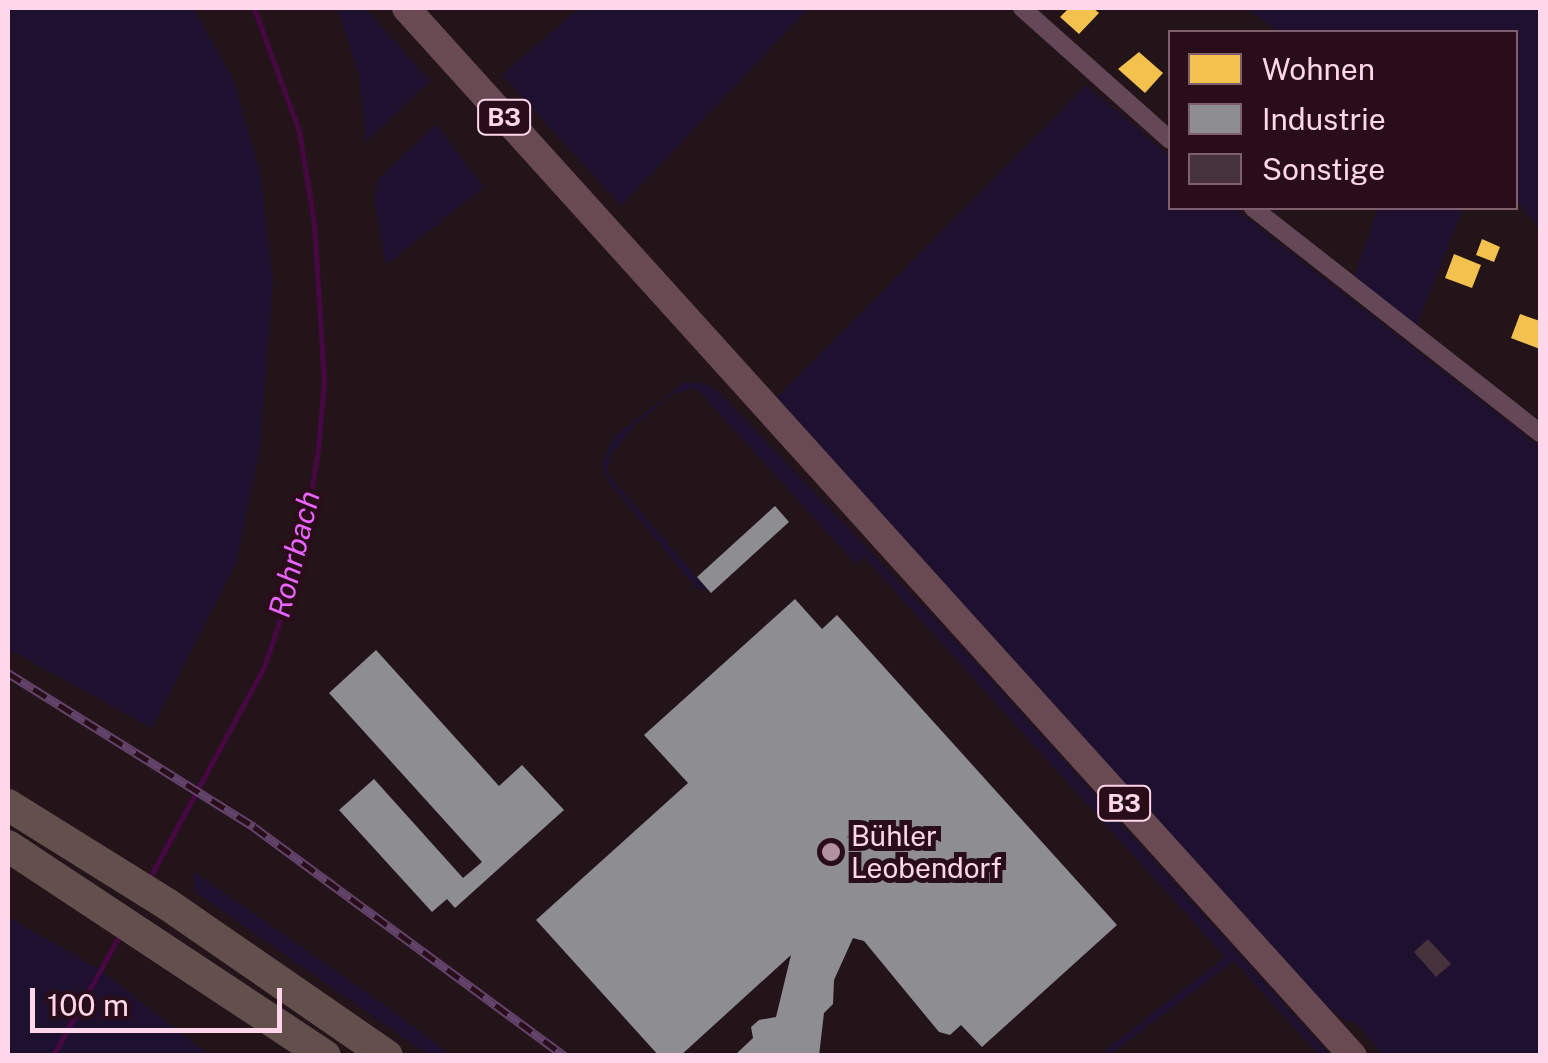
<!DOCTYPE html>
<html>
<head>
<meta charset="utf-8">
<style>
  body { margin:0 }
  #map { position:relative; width:1548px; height:1063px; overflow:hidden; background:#23141a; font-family:"Public Sans",sans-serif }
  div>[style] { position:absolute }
  .green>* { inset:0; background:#1e1130 }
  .homes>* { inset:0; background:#f2c14e }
  .industry>* { inset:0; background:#8d8d92 }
  .stream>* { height:5px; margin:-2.5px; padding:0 2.5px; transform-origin:2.5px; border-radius:2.5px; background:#460743 }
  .building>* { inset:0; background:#45323a }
  .minor>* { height:18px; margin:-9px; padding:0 9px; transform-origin:9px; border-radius:9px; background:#644857 }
  .primary>* { height:28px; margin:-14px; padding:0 14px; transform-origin:14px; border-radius:14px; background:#694a52 }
  .motorway>* { height:32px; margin:-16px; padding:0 16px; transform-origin:16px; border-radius:16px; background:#63504d }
  .rail>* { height:9px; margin-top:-4.5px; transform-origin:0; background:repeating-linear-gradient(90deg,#290e19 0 15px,#64436b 0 30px); box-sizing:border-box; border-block:2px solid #64436b }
  .dots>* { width:28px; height:28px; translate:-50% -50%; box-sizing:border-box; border:5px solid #290e19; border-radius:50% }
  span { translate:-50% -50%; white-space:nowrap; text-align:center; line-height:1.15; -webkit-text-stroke:10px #290e19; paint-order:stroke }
  .shield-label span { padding:2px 8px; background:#290e19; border:2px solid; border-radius:8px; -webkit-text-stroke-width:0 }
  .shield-label { font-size:25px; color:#ffd6ea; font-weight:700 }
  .poi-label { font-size:28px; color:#ffd6ea }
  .left { translate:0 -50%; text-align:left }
  .water-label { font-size:30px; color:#ea64ff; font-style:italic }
  .frame { position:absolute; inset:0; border:10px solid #ffd6ea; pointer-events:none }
  .legend { position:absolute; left:1168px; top:30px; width:350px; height:180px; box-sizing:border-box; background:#290e19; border:2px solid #7f5e6d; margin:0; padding:12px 18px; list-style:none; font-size:30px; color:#ffd6ea }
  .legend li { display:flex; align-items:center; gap:20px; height:50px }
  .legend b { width:50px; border:2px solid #7f5e6d }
  .scale { position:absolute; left:30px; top:988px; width:252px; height:45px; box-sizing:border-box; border:5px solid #ffd6ea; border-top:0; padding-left:12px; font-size:30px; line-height:35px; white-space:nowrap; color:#ffd6ea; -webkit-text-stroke:8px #290e19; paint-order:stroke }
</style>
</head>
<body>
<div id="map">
  <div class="green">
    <i style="clip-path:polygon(8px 8px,193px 8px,234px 81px,260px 171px,273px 281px,260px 449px,236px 563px,152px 728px,8px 649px)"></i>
    <i style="clip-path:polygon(337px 8px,365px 8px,430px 81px,366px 142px,359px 75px)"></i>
    <i style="clip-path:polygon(579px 8px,809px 8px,621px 206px,502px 75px)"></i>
    <i style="clip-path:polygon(1247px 8px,1540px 8px,1540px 231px,1516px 198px,1516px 32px,1278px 32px)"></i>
    <i style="clip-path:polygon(1086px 85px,1170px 156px,1170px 208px,1234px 208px,1540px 447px,1540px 1055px,1383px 1055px,1355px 1022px,1345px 1021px,1311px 993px,775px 400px)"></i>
    <i style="clip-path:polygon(436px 124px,484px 187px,386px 265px,374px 200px,378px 180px)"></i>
    <i style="clip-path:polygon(1378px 208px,1463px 208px,1414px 333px,1352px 282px)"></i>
    <i style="clip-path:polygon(683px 383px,705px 383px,722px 395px,955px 640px,1330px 1055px,1319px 1055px,1234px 961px,1110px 1055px,1099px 1055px,1225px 957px,864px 557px,856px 564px,697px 389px,674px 393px,637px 423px,611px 455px,607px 473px,709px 591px,696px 588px,608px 481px,602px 463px,614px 437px)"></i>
    <i style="clip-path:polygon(194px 872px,382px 1003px,451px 1055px,428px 1055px,194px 891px)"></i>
    <i style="clip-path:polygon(8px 917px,99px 969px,209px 1055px,8px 1055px)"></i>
  </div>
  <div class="homes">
    <i style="clip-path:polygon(1069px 8px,1093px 8px,1099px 13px,1079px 34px,1060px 17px)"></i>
    <i style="clip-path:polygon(1139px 52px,1163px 73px,1145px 93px,1118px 69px)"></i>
    <i style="clip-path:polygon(1482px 239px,1500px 247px,1494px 262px,1476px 255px)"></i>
    <i style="clip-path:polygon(1454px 254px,1481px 265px,1472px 288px,1445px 278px)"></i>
    <i style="clip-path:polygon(1520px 314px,1540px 321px,1540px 349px,1511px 338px)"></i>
  </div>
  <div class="industry">
    <i style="clip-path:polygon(775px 506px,789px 522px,711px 593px,697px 577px)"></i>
    <i style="clip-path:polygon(795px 599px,822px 629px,837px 615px,1117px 925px,982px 1047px,961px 1025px,950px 1035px,939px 1032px,864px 941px,853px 938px,834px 980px,833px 1004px,824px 1013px,819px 1056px,734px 1056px,753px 1038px,751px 1027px,759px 1020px,776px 1017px,791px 955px,680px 1056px,659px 1056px,536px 920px,688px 783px,644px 735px)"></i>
    <i style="clip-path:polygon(376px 650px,499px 786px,522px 765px,564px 810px,455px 908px,447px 899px,432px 912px,339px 810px,374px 779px,463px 878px,482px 862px,329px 693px)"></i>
  </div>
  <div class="stream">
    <i style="left:150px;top:877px;width:239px;rotate:-61.5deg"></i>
    <i style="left:264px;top:667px;width:110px;rotate:-71.4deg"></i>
    <i style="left:299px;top:563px;width:116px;rotate:-80.5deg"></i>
    <i style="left:318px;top:449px;width:67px;rotate:-84.9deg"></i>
    <i style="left:324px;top:382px;width:159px;rotate:-93.6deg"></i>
    <i style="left:314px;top:223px;width:93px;rotate:-99.3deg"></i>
    <i style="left:299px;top:131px;width:131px;rotate:-110.1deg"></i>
    <i style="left:53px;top:1056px;width:137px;rotate:-61.2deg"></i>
  </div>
  <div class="building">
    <i style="clip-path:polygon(1428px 939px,1451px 964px,1436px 977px,1414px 952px)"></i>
  </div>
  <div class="minor">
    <i style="left:1022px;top:8px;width:198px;rotate:41.7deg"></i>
    <i style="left:1253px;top:208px;width:365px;rotate:38.1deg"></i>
  </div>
  <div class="primary">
    <i style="left:406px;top:8px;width:1412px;rotate:47.9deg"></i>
  </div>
  <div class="motorway">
    <i style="left:8px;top:805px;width:187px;rotate:31.9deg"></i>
    <i style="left:167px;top:904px;width:267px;rotate:34.6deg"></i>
    <i style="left:8px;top:846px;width:380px;rotate:33.5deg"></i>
  </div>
  <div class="rail">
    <i style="left:8px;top:673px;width:290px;rotate:32deg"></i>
    <i style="left:254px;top:827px;width:386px;rotate:36.4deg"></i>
  </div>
  <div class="dots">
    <i style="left:831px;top:852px;background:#b292a1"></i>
  </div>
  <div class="shield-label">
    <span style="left:504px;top:117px">B3</span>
    <span style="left:1124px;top:803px">B3</span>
  </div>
  <div class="poi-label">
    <span class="left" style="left:851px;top:852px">Bühler<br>Leobendorf</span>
  </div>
  <div class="water-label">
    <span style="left:294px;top:554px;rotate:-76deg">Rohrbach</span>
  </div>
  <div class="frame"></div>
  <ul class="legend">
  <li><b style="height:28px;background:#f2c14e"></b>Wohnen</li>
  <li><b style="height:28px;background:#8d8d92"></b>Industrie</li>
  <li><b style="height:28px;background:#45323a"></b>Sonstige</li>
  </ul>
  <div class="scale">100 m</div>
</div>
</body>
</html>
